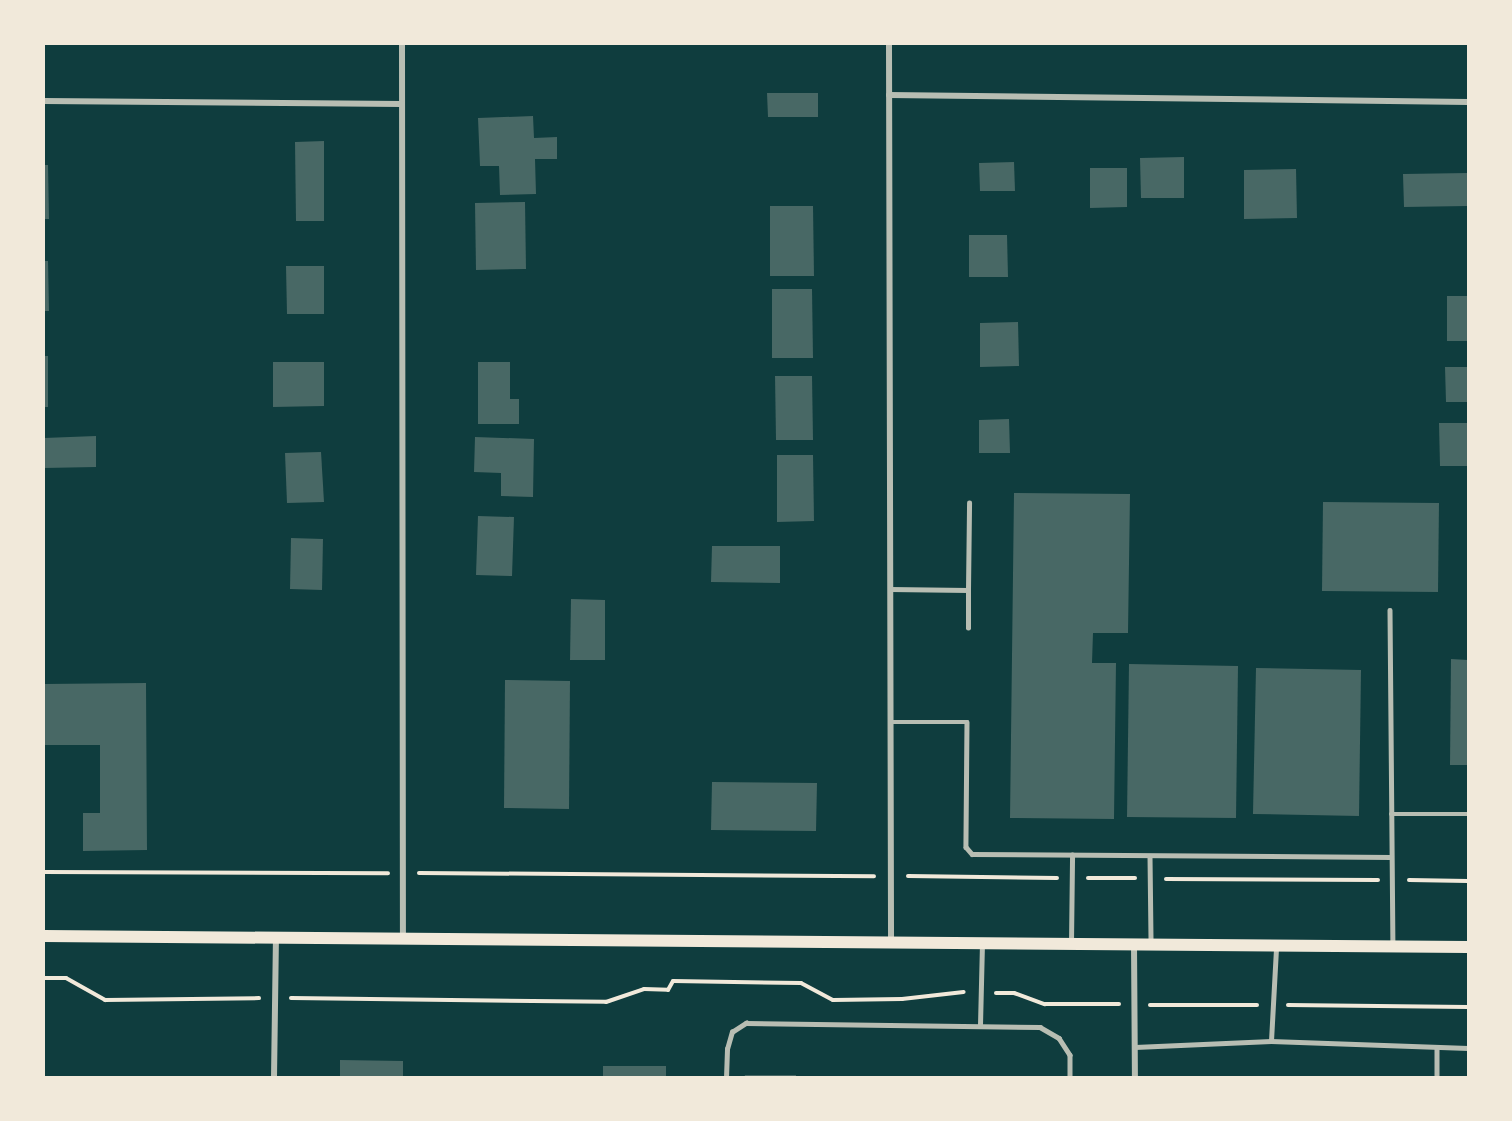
<!DOCTYPE html>
<html>
<head>
<meta charset="utf-8">
<style>
  body { margin:0 }
  #map { position:relative; width:1512px; height:1121px; overflow:hidden; background:#0f3d3e; font-family:Bitter,serif }
  div>[style] { position:absolute }
  .building>* { inset:0; background:#486865 }
  .path>* { height:4px; margin:-2px; padding:0 2px; transform-origin:2px; border-radius:2px; background:#f1e9da }
  .service>* { height:4.5px; margin:-2.25px; padding:0 2.25px; transform-origin:2.25px; border-radius:2.25px; background:#b8beb3 }
  .minor>* { height:6px; margin:-3px; padding:0 3px; transform-origin:3px; border-radius:3px; background:#b8beb3 }
  .secondary>* { height:12px; margin:-6px; padding:0 6px; transform-origin:6px; border-radius:6px; background:#f1e9da }
  span { translate:-50% -50%; white-space:nowrap; text-align:center; line-height:1.15; -webkit-text-stroke:5px #f1e9da; paint-order:stroke }
  .frame { position:absolute; inset:0; border:45px solid #f1e9da; pointer-events:none }
</style>
</head>
<body>
<div id="map">
  <div class="building">
    <i style="clip-path:polygon(767px 93px,818px 93px,818px 117px,768px 117px)"></i>
    <i style="clip-path:polygon(533px 116px,534px 138px,557px 137px,557px 159px,535px 159px,536px 194px,500px 195px,499px 166px,480px 166px,478px 118px)"></i>
    <i style="clip-path:polygon(324px 141px,324px 221px,296px 221px,295px 142px)"></i>
    <i style="clip-path:polygon(1184px 157px,1184px 198px,1141px 198px,1140px 158px)"></i>
    <i style="clip-path:polygon(1014px 162px,1015px 191px,980px 191px,979px 163px)"></i>
    <i style="clip-path:polygon(44px 165px,48px 165px,49px 219px,44px 219px)"></i>
    <i style="clip-path:polygon(1090px 168px,1127px 168px,1127px 207px,1090px 208px)"></i>
    <i style="clip-path:polygon(1296px 169px,1297px 218px,1244px 219px,1244px 170px)"></i>
    <i style="clip-path:polygon(1468px 173px,1468px 206px,1404px 207px,1403px 174px)"></i>
    <i style="clip-path:polygon(525px 202px,526px 269px,476px 270px,475px 203px)"></i>
    <i style="clip-path:polygon(770px 206px,813px 206px,814px 276px,770px 276px)"></i>
    <i style="clip-path:polygon(969px 235px,1007px 235px,1008px 277px,969px 277px)"></i>
    <i style="clip-path:polygon(44px 261px,48px 261px,49px 311px,44px 311px)"></i>
    <i style="clip-path:polygon(286px 266px,324px 266px,324px 314px,287px 314px)"></i>
    <i style="clip-path:polygon(772px 289px,812px 289px,813px 358px,772px 358px)"></i>
    <i style="clip-path:polygon(1447px 296px,1468px 296px,1468px 341px,1447px 341px)"></i>
    <i style="clip-path:polygon(1018px 322px,1019px 366px,980px 367px,980px 323px)"></i>
    <i style="clip-path:polygon(44px 356px,48px 356px,48px 407px,44px 407px)"></i>
    <i style="clip-path:polygon(273px 362px,324px 362px,324px 406px,273px 407px)"></i>
    <i style="clip-path:polygon(478px 362px,510px 362px,510px 399px,519px 399px,519px 424px,478px 424px)"></i>
    <i style="clip-path:polygon(1445px 367px,1468px 367px,1468px 402px,1446px 402px)"></i>
    <i style="clip-path:polygon(775px 376px,812px 376px,813px 440px,776px 440px)"></i>
    <i style="clip-path:polygon(1009px 419px,1010px 453px,979px 453px,979px 420px)"></i>
    <i style="clip-path:polygon(1439px 423px,1468px 423px,1468px 466px,1440px 466px)"></i>
    <i style="clip-path:polygon(96px 436px,96px 467px,44px 468px,44px 438px)"></i>
    <i style="clip-path:polygon(475px 437px,534px 439px,533px 497px,501px 496px,501px 473px,474px 472px)"></i>
    <i style="clip-path:polygon(321px 452px,324px 502px,287px 503px,285px 453px)"></i>
    <i style="clip-path:polygon(777px 455px,813px 455px,814px 521px,777px 522px)"></i>
    <i style="clip-path:polygon(1014px 493px,1130px 494px,1128px 633px,1093px 633px,1092px 663px,1116px 663px,1114px 819px,1010px 818px)"></i>
    <i style="clip-path:polygon(1323px 502px,1439px 503px,1438px 592px,1322px 591px)"></i>
    <i style="clip-path:polygon(478px 516px,514px 517px,512px 576px,476px 575px)"></i>
    <i style="clip-path:polygon(291px 538px,323px 539px,322px 590px,290px 589px)"></i>
    <i style="clip-path:polygon(712px 546px,780px 546px,780px 583px,711px 582px)"></i>
    <i style="clip-path:polygon(571px 599px,605px 600px,605px 660px,570px 660px)"></i>
    <i style="clip-path:polygon(1451px 659px,1468px 660px,1468px 765px,1450px 765px)"></i>
    <i style="clip-path:polygon(1129px 664px,1238px 666px,1236px 818px,1127px 817px)"></i>
    <i style="clip-path:polygon(1256px 668px,1361px 670px,1359px 816px,1253px 814px)"></i>
    <i style="clip-path:polygon(505px 680px,570px 681px,569px 809px,504px 808px)"></i>
    <i style="clip-path:polygon(146px 683px,147px 850px,83px 851px,83px 813px,100px 813px,100px 745px,44px 745px,44px 684px)"></i>
    <i style="clip-path:polygon(712px 782px,817px 783px,816px 831px,711px 830px)"></i>
    <i style="clip-path:polygon(340px 1060px,403px 1061px,403px 1078px,340px 1078px)"></i>
    <i style="clip-path:polygon(603px 1066px,666px 1066px,666px 1078px,603px 1078px)"></i>
    <i style="clip-path:polygon(745px 1075px,796px 1075px,796px 1078px,744px 1078px)"></i>
  </div>
  <div class="path">
    <i style="left:44px;top:872px;width:344px;rotate:0.2deg"></i>
    <i style="left:419px;top:873px;width:455px;rotate:0.4deg"></i>
    <i style="left:908px;top:876px;width:149px;rotate:0.8deg"></i>
    <i style="left:1088px;top:878px;width:47px"></i>
    <i style="left:1166px;top:879px;width:212px;rotate:0.3deg"></i>
    <i style="left:1409px;top:880px;width:59px;rotate:1deg"></i>
    <i style="left:44px;top:978px;width:22px"></i>
    <i style="left:66px;top:978px;width:45px;rotate:29.4deg"></i>
    <i style="left:105px;top:1000px;width:154px;rotate:-0.7deg"></i>
    <i style="left:996px;top:993px;width:18px"></i>
    <i style="left:1014px;top:993px;width:33px;rotate:20deg"></i>
    <i style="left:1045px;top:1004px;width:74px"></i>
    <i style="left:291px;top:998px;width:315px;rotate:0.7deg"></i>
    <i style="left:606px;top:1002px;width:40px;rotate:-18.9deg"></i>
    <i style="left:644px;top:989px;width:24px;rotate:2deg"></i>
    <i style="left:668px;top:990px;width:10px;rotate:-61deg"></i>
    <i style="left:673px;top:981px;width:128px;rotate:0.9deg"></i>
    <i style="left:801px;top:983px;width:36px;rotate:28deg"></i>
    <i style="left:833px;top:1000px;width:69px;rotate:-0.8deg"></i>
    <i style="left:902px;top:999px;width:62px;rotate:-6.4deg"></i>
    <i style="left:1150px;top:1005px;width:107px"></i>
    <i style="left:1288px;top:1005px;width:180px;rotate:0.6deg"></i>
  </div>
  <div class="service">
    <i style="left:890px;top:589px;width:78px;rotate:0.7deg"></i>
    <i style="left:968px;top:590px;width:87px;rotate:-89.3deg"></i>
    <i style="left:1390px;top:610px;width:336px;rotate:89.5deg"></i>
    <i style="left:968px;top:628px;width:38px;rotate:-90deg"></i>
    <i style="left:890px;top:722px;width:77px"></i>
    <i style="left:967px;top:722px;width:125px;rotate:90.5deg"></i>
    <i style="left:966px;top:847px;width:9px;rotate:49deg"></i>
    <i style="left:972px;top:854px;width:419px;rotate:0.4deg"></i>
    <i style="left:1391px;top:814px;width:77px"></i>
    <i style="left:1150px;top:856px;width:87px;rotate:89.3deg"></i>
    <i style="left:1071px;top:943px;width:88px;rotate:-89.3deg"></i>
    <i style="left:980px;top:1025px;width:80px;rotate:-88.6deg"></i>
    <i style="left:1271px;top:1041px;width:93px;rotate:-86.9deg"></i>
    <i style="left:1135px;top:1047px;width:136px;rotate:-2.5deg"></i>
    <i style="left:1271px;top:1041px;width:197px;rotate:2deg"></i>
    <i style="left:1437px;top:1047px;width:31px;rotate:90deg"></i>
    <i style="left:726px;top:1078px;width:29px;rotate:-88deg"></i>
    <i style="left:727px;top:1049px;width:18px;rotate:-74deg"></i>
    <i style="left:732px;top:1032px;width:17px;rotate:-33deg"></i>
    <i style="left:746px;top:1023px;width:294px;rotate:0.8deg"></i>
    <i style="left:1040px;top:1027px;width:22px;rotate:30deg"></i>
    <i style="left:1059px;top:1038px;width:20px;rotate:57deg"></i>
    <i style="left:1070px;top:1055px;width:23px;rotate:90deg"></i>
  </div>
  <div class="minor">
    <i style="left:402px;top:44px;width:894px;rotate:89.94deg"></i>
    <i style="left:889px;top:44px;width:898px;rotate:89.87deg"></i>
    <i style="left:889px;top:95px;width:579px;rotate:0.69deg"></i>
    <i style="left:44px;top:101px;width:358px;rotate:0.5deg"></i>
    <i style="left:1134px;top:944px;width:134px;rotate:89.6deg"></i>
    <i style="left:274px;top:1078px;width:141px;rotate:-89.2deg"></i>
  </div>
  <div class="secondary">
    <i style="left:44px;top:936px;width:1424px;rotate:0.44deg"></i>
  </div>
  <div class="frame"></div>
</div>
</body>
</html>
